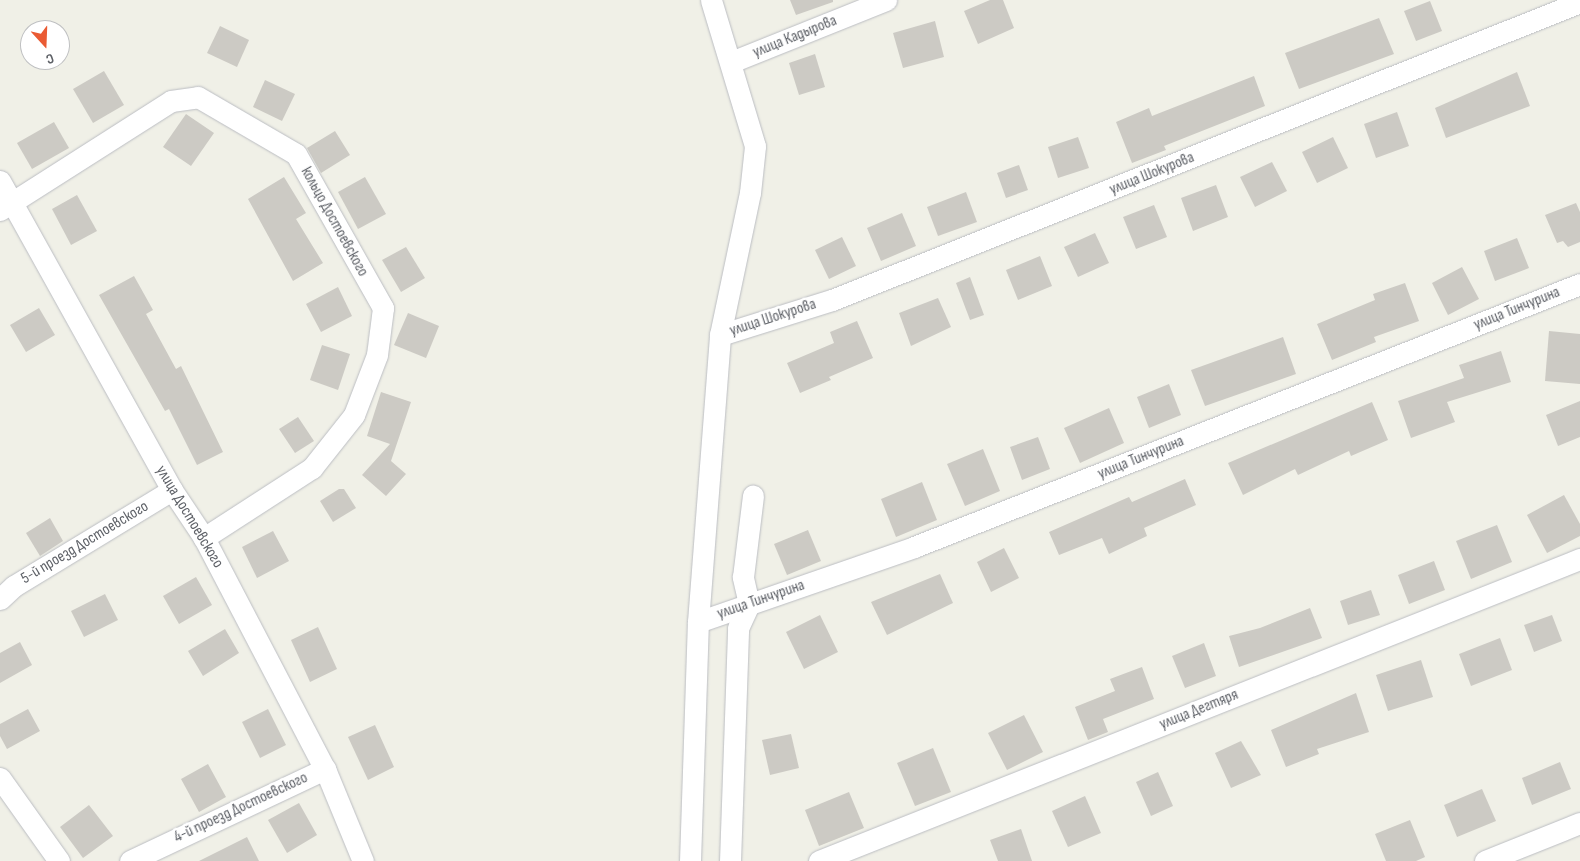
<!DOCTYPE html>
<html>
<head>
<meta charset="utf-8">
<style>
  body { margin:0 }
  #map { position:relative; width:1580px; height:861px; overflow:hidden; background:#f0f0e7; font-family:"Sofia Sans Condensed",sans-serif }
  div>[style] { position:absolute }
  .building>* { inset:0; background:#cccac4 }
  .roads { filter:drop-shadow(0 0 1px #bbbdc2) drop-shadow(0 0 1px #bbbdc2) }
  .minor>* { height:21px; margin:-10.5px; padding:0 10.5px; transform-origin:10.5px; border-radius:10.5px; background:#fff }
  span { translate:-50% -50%; white-space:nowrap; text-align:center; line-height:1.15; -webkit-text-stroke:5px #fff; paint-order:stroke }
  .street-label { font-size:16px; color:#5e6167 }
  .north { position:absolute; left:20px; top:20px; width:50px; height:50px; box-sizing:border-box; background:#fff; border:1px solid #bfc0c2; border-radius:50%; rotate:160deg; font-size:14px; font-weight:700; line-height:20px; text-align:center; color:#5e6167 }
  .north::after { content:''; display:block; margin:auto; width:18px; height:22px; background:#ea5b34; clip-path:polygon(50% 0,100% 100%,50% 72%,0 100%) }
</style>
</head>
<body>
<div id="map">
  <div class="building">
    <i style="clip-path:polygon(790px 0,833px 0,833px 2px,796px 15px)"></i>
    <i style="clip-path:polygon(990px 0,1003px 0,1014px 28px,978px 44px,964px 11px)"></i>
    <i style="clip-path:polygon(1430px 1px,1442px 31px,1416px 41px,1404px 11px)"></i>
    <i style="clip-path:polygon(1379px 18px,1394px 54px,1299px 89px,1285px 53px)"></i>
    <i style="clip-path:polygon(935px 21px,944px 57px,903px 68px,893px 33px)"></i>
    <i style="clip-path:polygon(220px 26px,249px 40px,237px 67px,207px 53px)"></i>
    <i style="clip-path:polygon(815px 54px,825px 87px,799px 95px,789px 63px)"></i>
    <i style="clip-path:polygon(104px 71px,124px 105px,93px 123px,73px 89px)"></i>
    <i style="clip-path:polygon(1517px 72px,1530px 106px,1446px 138px,1435px 108px)"></i>
    <i style="clip-path:polygon(1254px 76px,1265px 106px,1164px 146px,1166px 150px,1132px 163px,1116px 122px,1149px 108px,1152px 116px)"></i>
    <i style="clip-path:polygon(265px 80px,295px 94px,282px 121px,253px 107px)"></i>
    <i style="clip-path:polygon(1397px 112px,1409px 146px,1376px 158px,1364px 124px)"></i>
    <i style="clip-path:polygon(186px 114px,214px 133px,191px 166px,163px 147px)"></i>
    <i style="clip-path:polygon(54px 122px,69px 148px,32px 169px,17px 143px)"></i>
    <i style="clip-path:polygon(335px 131px,350px 155px,321px 173px,307px 148px)"></i>
    <i style="clip-path:polygon(1078px 137px,1089px 168px,1058px 178px,1048px 147px)"></i>
    <i style="clip-path:polygon(1333px 137px,1348px 168px,1317px 183px,1302px 152px)"></i>
    <i style="clip-path:polygon(1272px 162px,1287px 191px,1255px 207px,1240px 177px)"></i>
    <i style="clip-path:polygon(1019px 165px,1028px 190px,1006px 198px,997px 173px)"></i>
    <i style="clip-path:polygon(284px 177px,306px 213px,296px 219px,323px 263px,293px 281px,248px 199px)"></i>
    <i style="clip-path:polygon(365px 177px,386px 214px,358px 229px,338px 192px)"></i>
    <i style="clip-path:polygon(1216px 185px,1228px 217px,1193px 231px,1181px 198px)"></i>
    <i style="clip-path:polygon(966px 192px,977px 222px,938px 236px,927px 207px)"></i>
    <i style="clip-path:polygon(77px 195px,97px 231px,71px 245px,52px 209px)"></i>
    <i style="clip-path:polygon(1576px 203px,1580px 212px,1580px 242px,1568px 247px,1563px 241px,1557px 243px,1545px 215px)"></i>
    <i style="clip-path:polygon(1154px 205px,1167px 237px,1136px 249px,1123px 217px)"></i>
    <i style="clip-path:polygon(902px 213px,916px 246px,881px 261px,867px 228px)"></i>
    <i style="clip-path:polygon(1095px 233px,1109px 263px,1078px 277px,1064px 247px)"></i>
    <i style="clip-path:polygon(842px 237px,856px 266px,829px 279px,815px 250px)"></i>
    <i style="clip-path:polygon(1517px 238px,1529px 268px,1495px 281px,1484px 251px)"></i>
    <i style="clip-path:polygon(406px 247px,425px 278px,401px 292px,382px 260px)"></i>
    <i style="clip-path:polygon(1040px 256px,1052px 286px,1018px 300px,1006px 270px)"></i>
    <i style="clip-path:polygon(1462px 267px,1479px 299px,1448px 315px,1432px 283px)"></i>
    <i style="clip-path:polygon(134px 276px,153px 310px,146px 314px,176px 369px,181px 366px,223px 452px,197px 465px,169px 409px,165px 411px,99px 295px)"></i>
    <i style="clip-path:polygon(970px 277px,984px 315px,970px 320px,956px 283px)"></i>
    <i style="clip-path:polygon(1405px 283px,1419px 321px,1374px 337px,1376px 342px,1332px 360px,1317px 324px,1375px 300px,1373px 294px)"></i>
    <i style="clip-path:polygon(338px 287px,352px 316px,321px 332px,306px 304px)"></i>
    <i style="clip-path:polygon(938px 298px,951px 327px,911px 346px,899px 313px)"></i>
    <i style="clip-path:polygon(39px 308px,55px 335px,26px 352px,10px 325px)"></i>
    <i style="clip-path:polygon(408px 313px,439px 326px,426px 358px,394px 345px)"></i>
    <i style="clip-path:polygon(857px 321px,873px 358px,829px 377px,831px 380px,800px 393px,787px 363px,834px 343px,830px 332px)"></i>
    <i style="clip-path:polygon(1549px 331px,1580px 334px,1580px 384px,1545px 381px)"></i>
    <i style="clip-path:polygon(1283px 337px,1296px 374px,1205px 406px,1191px 370px)"></i>
    <i style="clip-path:polygon(322px 345px,350px 354px,338px 390px,310px 380px)"></i>
    <i style="clip-path:polygon(1501px 351px,1511px 382px,1447px 402px,1455px 422px,1411px 438px,1398px 401px,1464px 378px,1459px 365px)"></i>
    <i style="clip-path:polygon(1169px 384px,1181px 415px,1149px 428px,1137px 397px)"></i>
    <i style="clip-path:polygon(381px 392px,411px 402px,391px 461px,406px 474px,386px 496px,362px 475px,390px 444px,367px 436px)"></i>
    <i style="clip-path:polygon(1580px 401px,1580px 437px,1558px 446px,1546px 415px)"></i>
    <i style="clip-path:polygon(1372px 402px,1388px 440px,1351px 456px,1349px 451px,1298px 475px,1295px 469px,1243px 495px,1228px 463px)"></i>
    <i style="clip-path:polygon(1109px 408px,1124px 443px,1080px 463px,1064px 428px)"></i>
    <i style="clip-path:polygon(298px 417px,314px 441px,295px 453px,279px 429px)"></i>
    <i style="clip-path:polygon(1038px 437px,1050px 469px,1022px 480px,1010px 447px)"></i>
    <i style="clip-path:polygon(983px 449px,1000px 491px,965px 506px,947px 464px)"></i>
    <i style="clip-path:polygon(1185px 479px,1196px 505px,1144px 528px,1147px 536px,1109px 554px,1102px 538px,1059px 555px,1049px 532px,1129px 497px,1132px 502px)"></i>
    <i style="clip-path:polygon(922px 482px,937px 520px,896px 537px,881px 499px)"></i>
    <i style="clip-path:polygon(339px 489px,344px 489px,356px 508px,333px 522px,320px 501px)"></i>
    <i style="clip-path:polygon(1564px 495px,1580px 524px,1580px 536px,1547px 553px,1527px 515px)"></i>
    <i style="clip-path:polygon(50px 518px,63px 541px,40px 556px,26px 533px)"></i>
    <i style="clip-path:polygon(1497px 525px,1512px 562px,1471px 579px,1456px 541px)"></i>
    <i style="clip-path:polygon(808px 530px,821px 561px,787px 575px,774px 544px)"></i>
    <i style="clip-path:polygon(273px 531px,289px 561px,257px 578px,242px 547px)"></i>
    <i style="clip-path:polygon(1004px 548px,1019px 578px,991px 592px,977px 562px)"></i>
    <i style="clip-path:polygon(1434px 561px,1445px 590px,1409px 604px,1398px 575px)"></i>
    <i style="clip-path:polygon(940px 574px,953px 603px,887px 635px,871px 602px)"></i>
    <i style="clip-path:polygon(196px 577px,212px 605px,179px 624px,163px 596px)"></i>
    <i style="clip-path:polygon(1371px 590px,1380px 615px,1348px 625px,1340px 601px)"></i>
    <i style="clip-path:polygon(105px 594px,118px 620px,84px 637px,71px 611px)"></i>
    <i style="clip-path:polygon(1310px 608px,1322px 638px,1239px 667px,1229px 636px,1260px 628px)"></i>
    <i style="clip-path:polygon(820px 615px,838px 652px,804px 669px,786px 632px)"></i>
    <i style="clip-path:polygon(1552px 615px,1562px 641px,1534px 652px,1524px 625px)"></i>
    <i style="clip-path:polygon(318px 627px,337px 669px,310px 682px,291px 640px)"></i>
    <i style="clip-path:polygon(225px 629px,239px 653px,203px 676px,188px 651px)"></i>
    <i style="clip-path:polygon(1500px 638px,1512px 670px,1471px 686px,1459px 654px)"></i>
    <i style="clip-path:polygon(20px 642px,32px 665px,0 683px,0 653px)"></i>
    <i style="clip-path:polygon(1204px 643px,1216px 676px,1185px 688px,1172px 656px)"></i>
    <i style="clip-path:polygon(1421px 660px,1433px 697px,1388px 711px,1376px 675px)"></i>
    <i style="clip-path:polygon(1142px 667px,1154px 699px,1103px 719px,1108px 732px,1088px 740px,1075px 707px,1115px 691px,1110px 679px)"></i>
    <i style="clip-path:polygon(1356px 693px,1369px 732px,1317px 749px,1319px 754px,1286px 767px,1271px 730px)"></i>
    <i style="clip-path:polygon(28px 709px,40px 731px,7px 749px,0 736px,0 724px)"></i>
    <i style="clip-path:polygon(268px 709px,286px 745px,260px 758px,242px 722px)"></i>
    <i style="clip-path:polygon(1024px 715px,1043px 752px,1007px 770px,988px 733px)"></i>
    <i style="clip-path:polygon(375px 725px,394px 767px,368px 780px,348px 737px)"></i>
    <i style="clip-path:polygon(791px 734px,799px 768px,770px 775px,762px 740px)"></i>
    <i style="clip-path:polygon(1241px 741px,1261px 775px,1231px 788px,1215px 753px)"></i>
    <i style="clip-path:polygon(933px 748px,951px 792px,915px 806px,897px 763px)"></i>
    <i style="clip-path:polygon(1560px 762px,1571px 789px,1532px 805px,1522px 778px)"></i>
    <i style="clip-path:polygon(208px 764px,226px 797px,199px 812px,181px 779px)"></i>
    <i style="clip-path:polygon(1158px 772px,1173px 806px,1151px 816px,1136px 782px)"></i>
    <i style="clip-path:polygon(1482px 789px,1496px 821px,1457px 837px,1444px 805px)"></i>
    <i style="clip-path:polygon(849px 792px,864px 828px,819px 846px,805px 810px)"></i>
    <i style="clip-path:polygon(1085px 796px,1101px 833px,1068px 847px,1052px 811px)"></i>
    <i style="clip-path:polygon(299px 803px,317px 835px,287px 853px,268px 820px)"></i>
    <i style="clip-path:polygon(89px 805px,113px 836px,83px 858px,60px 827px)"></i>
    <i style="clip-path:polygon(1410px 820px,1425px 857px,1416px 861px,1386px 861px,1375px 834px)"></i>
    <i style="clip-path:polygon(1021px 829px,1032px 861px,998px 861px,990px 840px)"></i>
    <i style="clip-path:polygon(247px 837px,259px 861px,199px 861px)"></i>
  </div>
  <div class="roads">
    <div class="minor">
      <i style="left:731px;top:62px;width:167px;rotate:-21.8deg"></i>
      <i style="left:0;top:181px;width:354px;rotate:60.9deg"></i>
      <i style="left:172px;top:490px;width:58px;rotate:56.3deg"></i>
      <i style="left:204px;top:538px;width:261px;rotate:62.4deg"></i>
      <i style="left:325px;top:769px;width:100px;rotate:67.6deg"></i>
      <i style="left:0;top:210px;width:203px;rotate:-32.5deg"></i>
      <i style="left:171px;top:101px;width:27px;rotate:-8deg"></i>
      <i style="left:198px;top:97px;width:113px;rotate:30.2deg"></i>
      <i style="left:296px;top:154px;width:177px;rotate:60.5deg"></i>
      <i style="left:383px;top:308px;width:47px;rotate:97.3deg"></i>
      <i style="left:377px;top:355px;width:64px;rotate:111deg"></i>
      <i style="left:354px;top:415px;width:68px;rotate:128.4deg"></i>
      <i style="left:312px;top:468px;width:129px;rotate:147.1deg"></i>
      <i style="left:720px;top:335px;width:117px;rotate:-17.4deg"></i>
      <i style="left:832px;top:300px;width:805px;rotate:-21.72deg"></i>
      <i style="left:0;top:599px;width:19px;rotate:-43deg"></i>
      <i style="left:14px;top:586px;width:185px;rotate:-31.3deg"></i>
      <i style="left:698px;top:622px;width:229px;rotate:-19.1deg"></i>
      <i style="left:914px;top:547px;width:716px;rotate:-21.55deg"></i>
      <i style="left:0;top:778px;width:102px;rotate:54.6deg"></i>
      <i style="left:130px;top:861px;width:216px;rotate:-25.3deg"></i>
      <i style="left:690px;top:861px;width:239px;rotate:-88.1deg"></i>
      <i style="left:698px;top:622px;width:288px;rotate:-85.6deg"></i>
      <i style="left:720px;top:335px;width:145px;rotate:-78.1deg"></i>
      <i style="left:750px;top:193px;width:47px;rotate:-83.9deg"></i>
      <i style="left:755px;top:146px;width:152px;rotate:-106.8deg"></i>
      <i style="left:730px;top:861px;width:233px;rotate:-88deg"></i>
      <i style="left:738px;top:628px;width:26px;rotate:-65deg"></i>
      <i style="left:749px;top:604px;width:28px;rotate:-103deg"></i>
      <i style="left:743px;top:577px;width:82px;rotate:-83deg"></i>
      <i style="left:819px;top:861px;width:819px;rotate:-21.65deg"></i>
      <i style="left:1485px;top:861px;width:102px;rotate:-21.8deg"></i>
    </div>
  </div>
  <div class="street-label">
    <span style="left:795px;top:37px;rotate:-22deg">улица Кадырова</span>
    <span style="left:1152px;top:174px;rotate:-22deg">улица Шокурова</span>
    <span style="left:334px;top:222px;rotate:61deg">кольцо Достоевского</span>
    <span style="left:1517px;top:309px;rotate:-22deg">улица Тинчурина</span>
    <span style="left:773px;top:318px;rotate:-18deg">улица Шокурова</span>
    <span style="left:1141px;top:458px;rotate:-22deg">улица Тинчурина</span>
    <span style="left:189px;top:517px;rotate:59deg">улица Достоевского</span>
    <span style="left:85px;top:543px;rotate:-31deg">5-й проезд Достоевского</span>
    <span style="left:761px;top:600px;rotate:-19deg">улица Тинчурина</span>
    <span style="left:1199px;top:710px;rotate:-22deg">улица Дегтяря</span>
    <span style="left:241px;top:808px;rotate:-25deg">4-й проезд Достоевского</span>
  </div>
  <div class="north">С</div>
</div>
</body>
</html>
